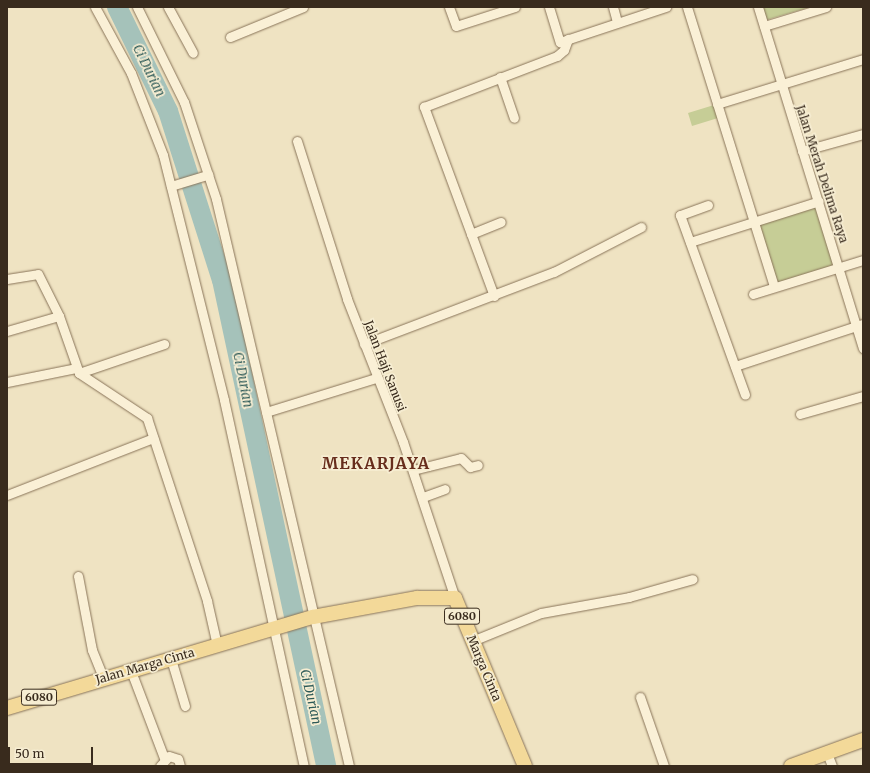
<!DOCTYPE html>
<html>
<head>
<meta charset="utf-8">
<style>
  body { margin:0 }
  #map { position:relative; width:870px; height:773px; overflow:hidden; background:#efe3c2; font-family:Merriweather,serif }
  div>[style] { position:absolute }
  .green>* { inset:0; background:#c6cd96 }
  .river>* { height:20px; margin:-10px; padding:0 10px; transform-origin:10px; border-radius:10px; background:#a5c2ba }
  .roads { filter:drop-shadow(0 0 1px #897459) drop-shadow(0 0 1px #897459) }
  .street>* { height:9px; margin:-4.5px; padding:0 4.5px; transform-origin:4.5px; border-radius:4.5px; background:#faf0d6 }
  .primary>* { height:14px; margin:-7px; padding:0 7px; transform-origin:7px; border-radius:7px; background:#f3d999 }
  span { translate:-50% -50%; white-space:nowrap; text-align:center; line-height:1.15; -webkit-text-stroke:3.5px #f6edd2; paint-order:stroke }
  .shield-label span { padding:1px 3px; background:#f6edd2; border:1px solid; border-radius:3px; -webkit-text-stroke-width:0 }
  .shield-label { font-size:11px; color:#392b1d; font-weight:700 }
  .street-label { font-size:12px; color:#392b1d }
  .water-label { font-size:13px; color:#2c5957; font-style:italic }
  .district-label { font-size:16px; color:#672d1c; font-weight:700; letter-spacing:1px }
  .frame { position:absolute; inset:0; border:8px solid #392b1d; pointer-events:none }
  .scale { position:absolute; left:8px; top:747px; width:85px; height:18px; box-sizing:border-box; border:2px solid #392b1d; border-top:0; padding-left:5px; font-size:12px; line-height:14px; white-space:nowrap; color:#392b1d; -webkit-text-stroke:3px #f6edd2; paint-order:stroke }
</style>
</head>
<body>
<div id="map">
  <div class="green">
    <i style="clip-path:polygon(762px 7px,807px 7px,807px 8px,766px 20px)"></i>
    <i style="clip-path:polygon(714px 105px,718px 118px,692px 126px,688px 113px)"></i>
    <i style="clip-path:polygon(816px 206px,835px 266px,776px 284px,758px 224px)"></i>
  </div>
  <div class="river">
    <i style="left:117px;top:7px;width:116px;rotate:63.9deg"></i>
    <i style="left:168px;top:111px;width:177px;rotate:72.3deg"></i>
    <i style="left:222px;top:280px;width:497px;rotate:77.9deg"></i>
  </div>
  <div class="roads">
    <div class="street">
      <i style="left:95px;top:7px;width:75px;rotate:61.4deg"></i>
      <i style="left:131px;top:73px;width:88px;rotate:68.7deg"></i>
      <i style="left:163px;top:155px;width:252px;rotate:76deg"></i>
      <i style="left:224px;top:400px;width:375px;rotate:77.7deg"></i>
      <i style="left:137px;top:7px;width:106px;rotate:63.7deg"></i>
      <i style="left:184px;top:102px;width:102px;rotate:71.7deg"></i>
      <i style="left:216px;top:199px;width:582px;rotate:76.8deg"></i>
      <i style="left:168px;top:7px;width:52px;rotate:61.5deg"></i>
      <i style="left:449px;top:7px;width:20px;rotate:70deg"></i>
      <i style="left:456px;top:26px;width:62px;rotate:-17.9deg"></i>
      <i style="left:549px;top:7px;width:37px;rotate:73deg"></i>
      <i style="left:560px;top:42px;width:112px;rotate:-18.3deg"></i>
      <i style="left:613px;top:7px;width:16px;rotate:75deg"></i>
      <i style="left:687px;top:7px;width:293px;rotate:72.7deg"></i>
      <i style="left:758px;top:7px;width:357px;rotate:72.9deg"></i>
      <i style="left:764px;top:26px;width:65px;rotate:-17deg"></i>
      <i style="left:230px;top:37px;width:79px;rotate:-22.3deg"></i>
      <i style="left:500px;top:77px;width:43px;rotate:71.1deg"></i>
      <i style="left:717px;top:104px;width:153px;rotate:-17.1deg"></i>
      <i style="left:297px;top:141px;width:166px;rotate:72.4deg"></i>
      <i style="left:347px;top:299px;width:154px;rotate:68.6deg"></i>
      <i style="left:403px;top:442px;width:164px;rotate:71.6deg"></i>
      <i style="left:802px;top:151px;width:63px;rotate:-15.6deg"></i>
      <i style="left:171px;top:186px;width:39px;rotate:-17deg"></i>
      <i style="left:708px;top:205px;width:30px;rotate:160deg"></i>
      <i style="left:680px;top:215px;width:191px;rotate:70.1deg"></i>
      <i style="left:471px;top:234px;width:32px;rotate:-22deg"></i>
      <i style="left:690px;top:242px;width:135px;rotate:-17.6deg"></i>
      <i style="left:7px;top:279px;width:31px;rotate:-9deg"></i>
      <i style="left:38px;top:274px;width:47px;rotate:63.4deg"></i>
      <i style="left:59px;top:316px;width:60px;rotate:70.7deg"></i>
      <i style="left:79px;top:373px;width:82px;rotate:33.5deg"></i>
      <i style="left:147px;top:418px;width:193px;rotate:71.8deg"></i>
      <i style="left:207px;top:601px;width:45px;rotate:77.2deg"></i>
      <i style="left:753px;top:294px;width:115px;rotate:-17.2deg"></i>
      <i style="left:494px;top:296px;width:202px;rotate:-110.3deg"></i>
      <i style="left:424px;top:107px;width:142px;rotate:-21deg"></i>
      <i style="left:557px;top:56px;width:9px;rotate:-41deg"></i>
      <i style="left:564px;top:50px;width:12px;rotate:-70deg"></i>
      <i style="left:7px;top:331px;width:54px;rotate:-16.1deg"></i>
      <i style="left:364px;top:344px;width:203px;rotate:-20.8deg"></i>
      <i style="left:554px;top:272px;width:98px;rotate:-27.3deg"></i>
      <i style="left:735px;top:366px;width:135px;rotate:-18.2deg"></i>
      <i style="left:79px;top:373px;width:90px;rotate:-18.8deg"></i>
      <i style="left:7px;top:382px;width:70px;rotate:-11.5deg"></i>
      <i style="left:266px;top:412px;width:115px;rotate:-17.2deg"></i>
      <i style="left:800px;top:414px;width:66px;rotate:-15.9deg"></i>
      <i style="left:413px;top:470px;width:49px;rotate:-14deg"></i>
      <i style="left:461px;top:458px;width:13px;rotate:45deg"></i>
      <i style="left:470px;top:467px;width:8px;rotate:-14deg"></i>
      <i style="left:7px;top:495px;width:157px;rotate:-21.3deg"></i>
      <i style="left:423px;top:497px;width:23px;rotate:-20deg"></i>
      <i style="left:78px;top:576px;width:75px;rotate:79.3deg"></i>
      <i style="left:92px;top:650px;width:31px;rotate:68deg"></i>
      <i style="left:472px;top:641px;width:74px;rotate:-22.1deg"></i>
      <i style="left:541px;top:613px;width:89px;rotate:-10.3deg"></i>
      <i style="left:629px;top:597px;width:66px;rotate:-15.7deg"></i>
      <i style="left:171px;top:659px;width:49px;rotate:73.4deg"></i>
      <i style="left:131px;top:671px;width:93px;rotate:69.2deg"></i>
      <i style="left:640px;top:697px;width:73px;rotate:70.8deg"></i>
      <i style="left:827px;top:753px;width:14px;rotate:69deg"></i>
      <i style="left:160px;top:766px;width:13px;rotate:-48deg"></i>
      <i style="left:169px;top:756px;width:9px;rotate:18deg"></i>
      <i style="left:178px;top:759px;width:7px;rotate:74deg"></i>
    </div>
    <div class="primary">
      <i style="left:7px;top:708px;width:319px;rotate:-16.6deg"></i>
      <i style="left:313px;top:617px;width:106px;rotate:-10.4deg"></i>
      <i style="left:417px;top:598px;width:38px"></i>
      <i style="left:455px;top:598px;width:182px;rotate:67.4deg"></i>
      <i style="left:791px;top:766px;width:77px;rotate:-19.9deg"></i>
    </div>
  </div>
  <div class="shield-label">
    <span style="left:462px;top:616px">6080</span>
    <span style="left:39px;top:697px">6080</span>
  </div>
  <div class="street-label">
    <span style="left:822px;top:174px;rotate:72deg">Jalan Merah Delima Raya</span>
    <span style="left:385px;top:366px;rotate:69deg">Jalan Haji Sanusi</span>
    <span style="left:145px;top:666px;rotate:-16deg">Jalan Marga Cinta</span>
    <span style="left:484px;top:668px;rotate:67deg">Marga Cinta</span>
  </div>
  <div class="water-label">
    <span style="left:148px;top:71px;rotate:64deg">Ci Durian</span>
    <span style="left:242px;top:380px;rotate:79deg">Ci Durian</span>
    <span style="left:310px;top:697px;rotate:77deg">Ci Durian</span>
  </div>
  <div class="district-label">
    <span style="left:376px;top:463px">MEKARJAYA</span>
  </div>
  <div class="frame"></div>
  <div class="scale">50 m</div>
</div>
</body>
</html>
